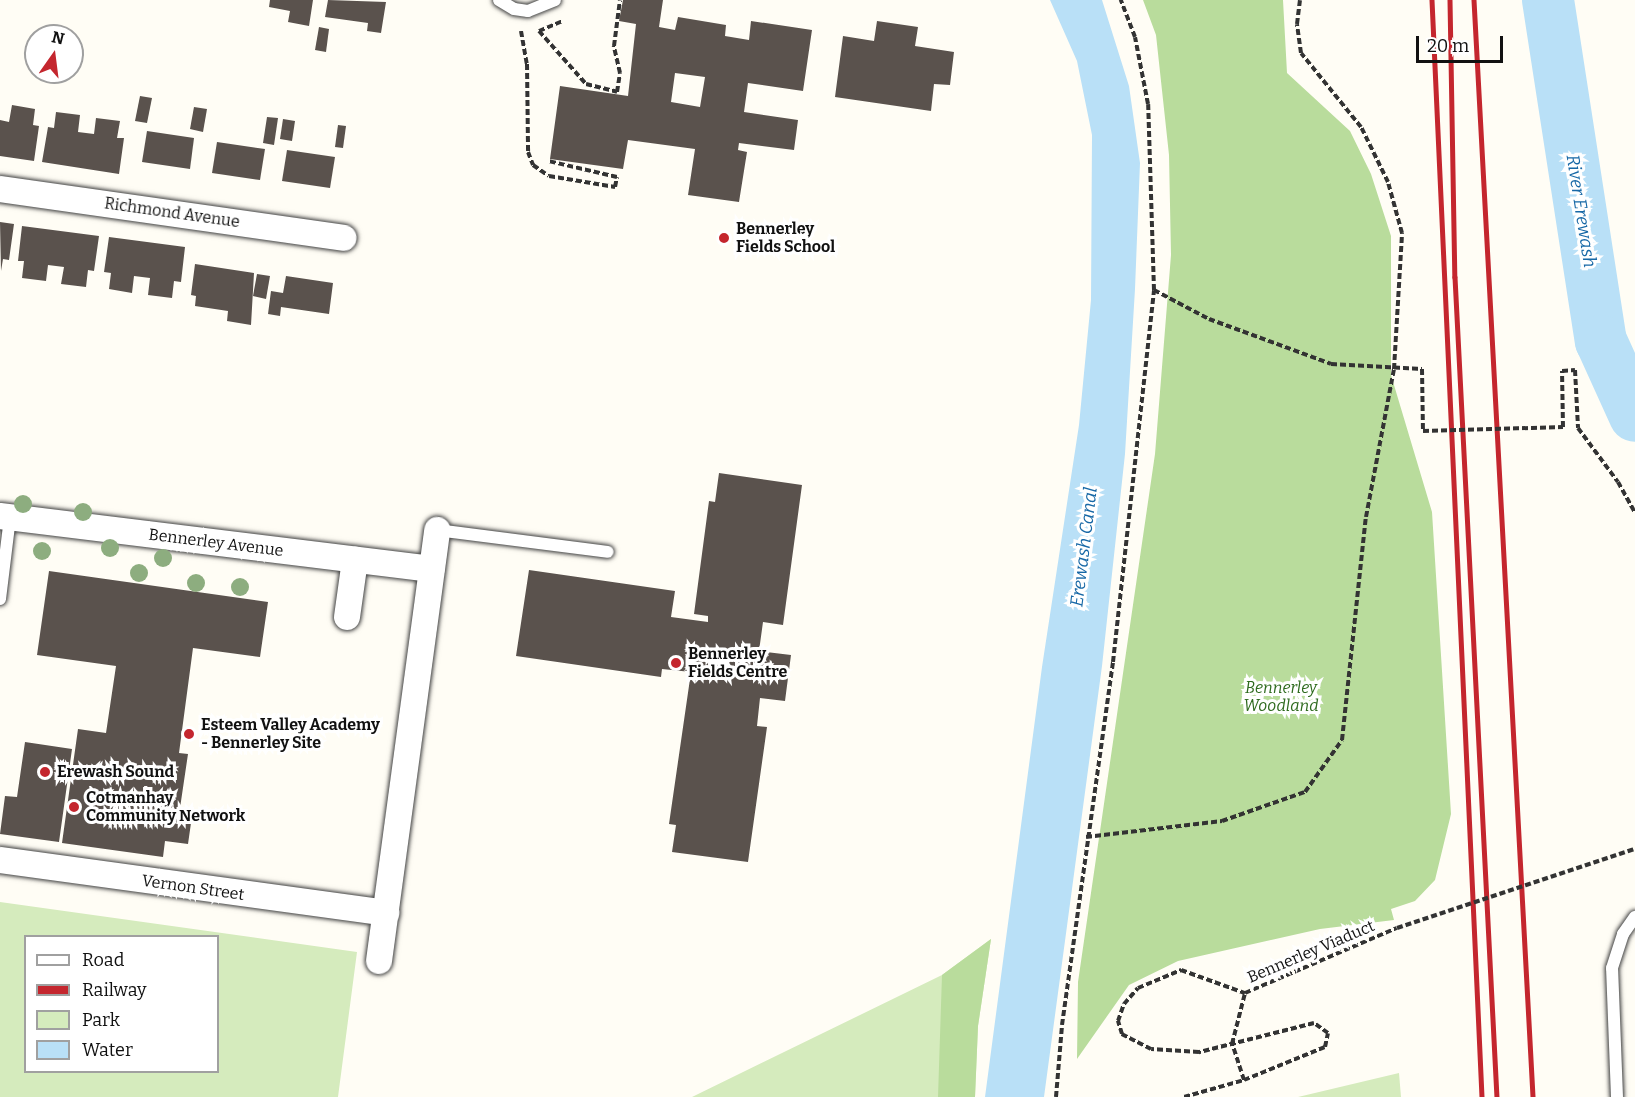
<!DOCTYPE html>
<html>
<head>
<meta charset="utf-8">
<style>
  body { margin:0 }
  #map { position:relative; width:1635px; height:1097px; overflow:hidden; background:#fffdf5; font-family:Bitter,serif }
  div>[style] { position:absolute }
  .green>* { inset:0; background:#d5ebbd }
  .forest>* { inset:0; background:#b9dc9c }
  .water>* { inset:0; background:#b9e0f7 }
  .river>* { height:52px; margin:-26px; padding:0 26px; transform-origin:26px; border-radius:26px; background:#b9e0f7 }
  .building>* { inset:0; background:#5a524d }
  .path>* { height:4px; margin-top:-2px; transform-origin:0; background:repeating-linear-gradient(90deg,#333 0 6px,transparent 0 9px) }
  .roads { filter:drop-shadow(0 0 2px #444) drop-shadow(0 0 2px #444) }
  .service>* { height:12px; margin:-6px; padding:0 6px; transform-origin:6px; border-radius:6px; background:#fff }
  .minor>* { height:26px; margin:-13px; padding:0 13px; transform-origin:13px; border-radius:13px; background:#fff }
  .rail>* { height:4.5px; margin:-2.25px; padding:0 2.25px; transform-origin:2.25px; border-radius:2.25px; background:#c4262e }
  .path-bridge>* { height:4px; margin-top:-2px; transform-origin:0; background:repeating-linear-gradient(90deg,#333 0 6px,transparent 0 9px) }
  .trees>* { width:18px; height:18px; margin:-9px; border-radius:50%; background:#8dad7f }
  .dots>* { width:16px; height:16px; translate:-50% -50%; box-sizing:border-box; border:3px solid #fff; border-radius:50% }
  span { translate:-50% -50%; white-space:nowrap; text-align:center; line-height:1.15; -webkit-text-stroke:6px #fff; paint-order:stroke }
  .street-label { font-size:16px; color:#111 }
  .poi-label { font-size:16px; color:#111; font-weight:700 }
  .left { translate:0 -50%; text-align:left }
  .park-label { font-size:16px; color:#2f6b1f; font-style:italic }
  .water-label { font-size:18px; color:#1768a6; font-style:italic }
  .legend { position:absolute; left:24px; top:935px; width:195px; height:138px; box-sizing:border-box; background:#fff; border:2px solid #a0a0a0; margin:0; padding:8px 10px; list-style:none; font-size:18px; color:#111 }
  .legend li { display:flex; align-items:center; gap:12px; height:30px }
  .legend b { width:30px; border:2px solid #a0a0a0 }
  .north { position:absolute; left:24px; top:24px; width:60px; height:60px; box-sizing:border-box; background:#fff; border:2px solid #a0a0a0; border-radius:50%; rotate:14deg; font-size:16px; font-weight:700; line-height:24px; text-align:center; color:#111 }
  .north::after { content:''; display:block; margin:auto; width:21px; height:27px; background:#c4262e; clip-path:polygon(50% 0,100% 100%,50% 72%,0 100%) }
  .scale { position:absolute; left:1416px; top:36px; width:87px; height:27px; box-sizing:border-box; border:3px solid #111; border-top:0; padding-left:8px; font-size:18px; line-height:21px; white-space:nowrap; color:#111; -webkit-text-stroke:4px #fff; paint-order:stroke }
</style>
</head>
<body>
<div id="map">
  <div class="green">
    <i style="clip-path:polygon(evenodd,0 902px,357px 952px,338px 1097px,0 1097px,0 902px,218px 936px,218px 1072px,26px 1072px,26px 936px,218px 936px)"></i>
    <i style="clip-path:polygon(991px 939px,978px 1026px,975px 1097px,692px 1097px,942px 975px)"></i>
    <i style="clip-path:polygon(1399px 1073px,1401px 1097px,1298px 1097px)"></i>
  </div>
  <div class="forest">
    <i style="clip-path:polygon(1143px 0,1283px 0,1287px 73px,1350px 131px,1371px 174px,1391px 236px,1391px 375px,1432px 512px,1451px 814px,1435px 880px,1415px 901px,1391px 909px,1394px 920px,1320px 929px,1178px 961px,1129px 985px,1077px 1059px,1078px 982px,1155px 454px,1171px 255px,1169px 155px,1156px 35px)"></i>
    <i style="clip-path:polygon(991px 939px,978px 1026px,975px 1097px,938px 1097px,942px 975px)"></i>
  </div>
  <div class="water">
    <i style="clip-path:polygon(1050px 0,1102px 0,1129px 86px,1140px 163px,1135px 289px,1125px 454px,1102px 666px,1044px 1097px,985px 1097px,1042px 667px,1079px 425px,1091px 300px,1092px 135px,1077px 61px)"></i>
  </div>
  <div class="river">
    <i style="left:1548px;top:0;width:345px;rotate:81.2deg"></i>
    <i style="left:1601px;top:341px;width:82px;rotate:65.6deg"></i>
  </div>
  <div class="building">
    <i style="clip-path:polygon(270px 0,313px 0,309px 26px,288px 22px,290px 11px,269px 7px)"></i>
    <i style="clip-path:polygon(328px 0,386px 2px,381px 33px,367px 31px,368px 23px,325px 17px)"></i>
    <i style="clip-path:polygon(evenodd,623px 0,663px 0,659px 27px,675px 30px,678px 17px,726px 25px,725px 36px,749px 40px,751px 21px,812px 30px,803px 91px,748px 83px,744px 112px,798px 120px,794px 150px,739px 143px,738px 150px,747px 152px,739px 202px,688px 195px,695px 149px,628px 140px,623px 169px,550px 159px,560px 86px,628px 96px,636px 24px,619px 21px,623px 0,675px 73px,705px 77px,700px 107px,671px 102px,675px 73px)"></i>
    <i style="clip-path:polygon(877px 21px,918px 27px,915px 46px,954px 52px,950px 85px,934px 84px,931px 111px,835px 97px,843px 36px,874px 41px)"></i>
    <i style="clip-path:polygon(319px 27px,329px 29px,326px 52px,315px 50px)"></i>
    <i style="clip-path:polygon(140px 96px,152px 98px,147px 123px,135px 121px)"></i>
    <i style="clip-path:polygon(12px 105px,35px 109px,33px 125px,39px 126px,34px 161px,0 156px,0 120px,9px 122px)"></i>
    <i style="clip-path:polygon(194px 107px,207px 109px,203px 132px,190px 129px)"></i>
    <i style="clip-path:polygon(56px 112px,80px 115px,78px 132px,94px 134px,96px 118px,120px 121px,117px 138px,124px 138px,119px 174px,42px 162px,48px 127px,54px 128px)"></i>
    <i style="clip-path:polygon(267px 117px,278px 118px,274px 145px,263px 143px)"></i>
    <i style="clip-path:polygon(283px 119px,295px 121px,292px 141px,280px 139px)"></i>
    <i style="clip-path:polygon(338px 125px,346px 126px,343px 148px,335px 147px)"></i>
    <i style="clip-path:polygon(147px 131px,194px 138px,190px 169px,142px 162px)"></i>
    <i style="clip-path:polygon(217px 142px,265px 149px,260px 180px,212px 173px)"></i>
    <i style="clip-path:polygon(287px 150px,335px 157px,330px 188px,282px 181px)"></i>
    <i style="clip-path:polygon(0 222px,14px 224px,9px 260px,3px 259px,1px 271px)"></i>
    <i style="clip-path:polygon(22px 226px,99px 236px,94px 271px,88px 270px,86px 287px,61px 284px,64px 267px,48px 265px,46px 281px,22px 278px,24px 261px,18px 261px)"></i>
    <i style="clip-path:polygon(109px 237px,185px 247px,181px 282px,174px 281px,172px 298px,148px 295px,150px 278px,134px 276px,132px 293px,109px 289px,111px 273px,104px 272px)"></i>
    <i style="clip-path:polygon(195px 264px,254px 273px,251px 325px,227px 321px,228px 311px,195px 306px,196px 296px,191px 295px)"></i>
    <i style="clip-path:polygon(257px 274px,270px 276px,266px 299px,253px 296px)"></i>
    <i style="clip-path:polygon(286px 276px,333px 283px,329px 314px,281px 307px,280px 316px,268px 314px,271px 291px,283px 293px)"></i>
    <i style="clip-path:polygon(719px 473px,802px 485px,783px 625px,763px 622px,759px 651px,791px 655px,785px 701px,760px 698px,757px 726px,767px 727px,748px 862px,672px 852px,676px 825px,669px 824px,691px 672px,662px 669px,661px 677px,516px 656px,529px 570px,675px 591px,671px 617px,708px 622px,708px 616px,694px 614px,709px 501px,715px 502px)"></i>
    <i style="clip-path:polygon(49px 571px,268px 602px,260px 657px,193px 648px,179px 753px,188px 754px,180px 808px,193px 809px,188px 844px,165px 841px,163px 857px,62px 843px,78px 729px,106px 733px,116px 666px,37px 655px)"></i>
    <i style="clip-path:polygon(25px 742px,72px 749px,59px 842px,0 834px,5px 796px,17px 797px)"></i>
  </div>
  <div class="path">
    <i style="left:521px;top:31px;width:34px;rotate:80deg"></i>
    <i style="left:527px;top:64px;width:88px;rotate:89.3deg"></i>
    <i style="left:528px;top:152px;width:14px;rotate:69deg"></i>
    <i style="left:533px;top:165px;width:19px;rotate:35deg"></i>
    <i style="left:549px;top:176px;width:67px;rotate:9.5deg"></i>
    <i style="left:615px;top:187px;width:10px;rotate:-79deg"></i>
    <i style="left:617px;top:177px;width:71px;rotate:-166.9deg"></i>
    <i style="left:539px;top:31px;width:71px;rotate:48.4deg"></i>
    <i style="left:586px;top:84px;width:32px;rotate:14deg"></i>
    <i style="left:617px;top:92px;width:19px;rotate:-81deg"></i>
    <i style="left:620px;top:73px;width:28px;rotate:-103deg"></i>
    <i style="left:614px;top:46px;width:46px;rotate:-82.6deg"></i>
    <i style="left:539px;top:31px;width:25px;rotate:-23deg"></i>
    <i style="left:1154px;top:290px;width:62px;rotate:27.8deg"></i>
    <i style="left:1209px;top:319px;width:130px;rotate:20.2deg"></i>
    <i style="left:1331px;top:364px;width:91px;rotate:3.1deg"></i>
    <i style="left:1422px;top:369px;width:62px;rotate:89.1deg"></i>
    <i style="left:1563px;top:427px;width:56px;rotate:-91deg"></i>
    <i style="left:1562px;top:371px;width:13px;rotate:-4deg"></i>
    <i style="left:1575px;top:370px;width:58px;rotate:87deg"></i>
    <i style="left:1578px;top:428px;width:67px;rotate:53.5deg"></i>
    <i style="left:1618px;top:482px;width:35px;rotate:61deg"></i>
    <i style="left:1086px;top:837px;width:137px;rotate:-6.7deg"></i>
    <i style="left:1222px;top:821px;width:88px;rotate:-19.3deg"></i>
    <i style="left:1305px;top:792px;width:64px;rotate:-54.6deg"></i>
    <i style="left:1342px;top:740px;width:224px;rotate:-83.9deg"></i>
    <i style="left:1366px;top:517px;width:151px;rotate:-79.3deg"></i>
    <i style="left:1394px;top:369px;width:136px;rotate:-86.6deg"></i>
    <i style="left:1402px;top:233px;width:53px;rotate:-105.4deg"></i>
    <i style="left:1388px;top:182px;width:61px;rotate:-116.1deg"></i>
    <i style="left:1361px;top:127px;width:95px;rotate:-129deg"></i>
    <i style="left:1301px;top:53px;width:29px;rotate:-98deg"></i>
    <i style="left:1297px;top:24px;width:24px;rotate:-83deg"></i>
    <i style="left:1244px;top:1080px;width:38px;rotate:-108deg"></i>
    <i style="left:1232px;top:1044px;width:53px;rotate:-75.7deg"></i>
    <i style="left:1056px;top:1097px;width:72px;rotate:-85.2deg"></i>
    <i style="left:1062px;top:1025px;width:367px;rotate:-82deg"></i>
    <i style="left:1113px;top:662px;width:374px;rotate:-83.7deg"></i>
    <i style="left:1154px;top:290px;width:186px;rotate:-91.8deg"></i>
    <i style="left:1148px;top:104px;width:68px;rotate:-101deg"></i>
    <i style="left:1135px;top:37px;width:40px;rotate:-111deg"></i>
    <i style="left:1184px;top:1097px;width:62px;rotate:-15.8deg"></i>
    <i style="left:1244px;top:1080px;width:87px;rotate:-22.2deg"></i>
    <i style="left:1325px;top:1047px;width:14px;rotate:-78deg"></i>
    <i style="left:1328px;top:1033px;width:17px;rotate:-144deg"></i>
    <i style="left:1314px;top:1023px;width:119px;rotate:165.8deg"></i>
    <i style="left:1199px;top:1052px;width:48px;rotate:-176.4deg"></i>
    <i style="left:1151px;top:1049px;width:33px;rotate:-153deg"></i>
    <i style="left:1122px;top:1034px;width:14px;rotate:-107deg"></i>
    <i style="left:1118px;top:1021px;width:18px;rotate:-71deg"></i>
    <i style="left:1124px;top:1004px;width:21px;rotate:-49deg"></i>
    <i style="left:1138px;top:988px;width:47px;rotate:-22.7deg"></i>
    <i style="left:1181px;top:970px;width:68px;rotate:19.8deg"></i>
    <i style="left:1245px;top:993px;width:165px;rotate:-23.2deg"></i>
  </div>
  <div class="roads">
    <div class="service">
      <i style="left:499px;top:0;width:17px;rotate:31deg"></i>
      <i style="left:514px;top:9px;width:14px;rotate:8deg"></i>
      <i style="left:528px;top:11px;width:29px;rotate:-22deg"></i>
      <i style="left:437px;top:530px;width:172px;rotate:7.3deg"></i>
      <i style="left:0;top:599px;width:83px;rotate:-83deg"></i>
      <i style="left:1617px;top:1097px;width:129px;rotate:-92.2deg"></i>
      <i style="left:1612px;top:968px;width:36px;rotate:-72deg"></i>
      <i style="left:1623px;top:934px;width:21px;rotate:-55deg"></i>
    </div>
    <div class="minor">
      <i style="left:0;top:189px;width:347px;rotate:8.1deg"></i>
      <i style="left:0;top:516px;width:435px;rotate:7deg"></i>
      <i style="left:347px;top:617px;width:58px;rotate:-82deg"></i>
      <i style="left:0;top:860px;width:390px;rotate:7.8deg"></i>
      <i style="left:379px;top:961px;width:435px;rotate:-82.3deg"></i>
    </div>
  </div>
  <div class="rail">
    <i style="left:1432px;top:0;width:1098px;rotate:87.39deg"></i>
    <i style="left:1450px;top:0;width:277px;rotate:89deg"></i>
    <i style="left:1455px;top:277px;width:821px;rotate:87.07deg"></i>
    <i style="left:1474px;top:0;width:1099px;rotate:86.92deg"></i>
  </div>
  <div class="path-bridge">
    <i style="left:1423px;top:431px;width:140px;rotate:-1.6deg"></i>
    <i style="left:1397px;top:928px;width:251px;rotate:-18.4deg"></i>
  </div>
  <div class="trees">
    <i style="left:23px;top:504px"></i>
    <i style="left:83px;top:512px"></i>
    <i style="left:110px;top:548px"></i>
    <i style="left:42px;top:551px"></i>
    <i style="left:163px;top:558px"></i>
    <i style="left:139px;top:573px"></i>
    <i style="left:196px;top:583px"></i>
    <i style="left:240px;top:587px"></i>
  </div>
  <div class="dots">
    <i style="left:724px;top:238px;background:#c4262e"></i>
    <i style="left:676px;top:663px;background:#c4262e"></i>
    <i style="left:189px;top:734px;background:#c4262e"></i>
    <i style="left:45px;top:772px;background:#c4262e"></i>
    <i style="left:74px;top:807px;background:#c4262e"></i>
  </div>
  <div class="street-label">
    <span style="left:172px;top:213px;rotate:8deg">Richmond Avenue</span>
    <span style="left:216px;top:543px;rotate:7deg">Bennerley Avenue</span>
    <span style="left:193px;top:888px;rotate:8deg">Vernon Street</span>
    <span style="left:1311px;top:952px;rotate:-23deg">Bennerley Viaduct</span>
  </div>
  <div class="poi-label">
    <span class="left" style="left:736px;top:238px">Bennerley<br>Fields School</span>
    <span class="left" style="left:688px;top:663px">Bennerley<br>Fields Centre</span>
    <span class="left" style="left:201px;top:734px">Esteem Valley Academy<br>- Bennerley Site</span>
    <span class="left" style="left:57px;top:772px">Erewash Sound</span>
    <span class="left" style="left:86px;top:807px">Cotmanhay<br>Community Network</span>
  </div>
  <div class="park-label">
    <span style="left:1281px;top:697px">Bennerley<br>Woodland</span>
  </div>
  <div class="water-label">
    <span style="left:1581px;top:211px;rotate:81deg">River Erewash</span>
    <span style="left:1084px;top:547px;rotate:-83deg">Erewash Canal</span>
  </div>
  <ul class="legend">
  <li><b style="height:8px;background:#fff"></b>Road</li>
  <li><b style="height:8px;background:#c4262e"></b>Railway</li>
  <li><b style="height:16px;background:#d5ebbd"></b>Park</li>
  <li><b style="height:16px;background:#b9e0f7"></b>Water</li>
  </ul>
  <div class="north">N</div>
  <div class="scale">20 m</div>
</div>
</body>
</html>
